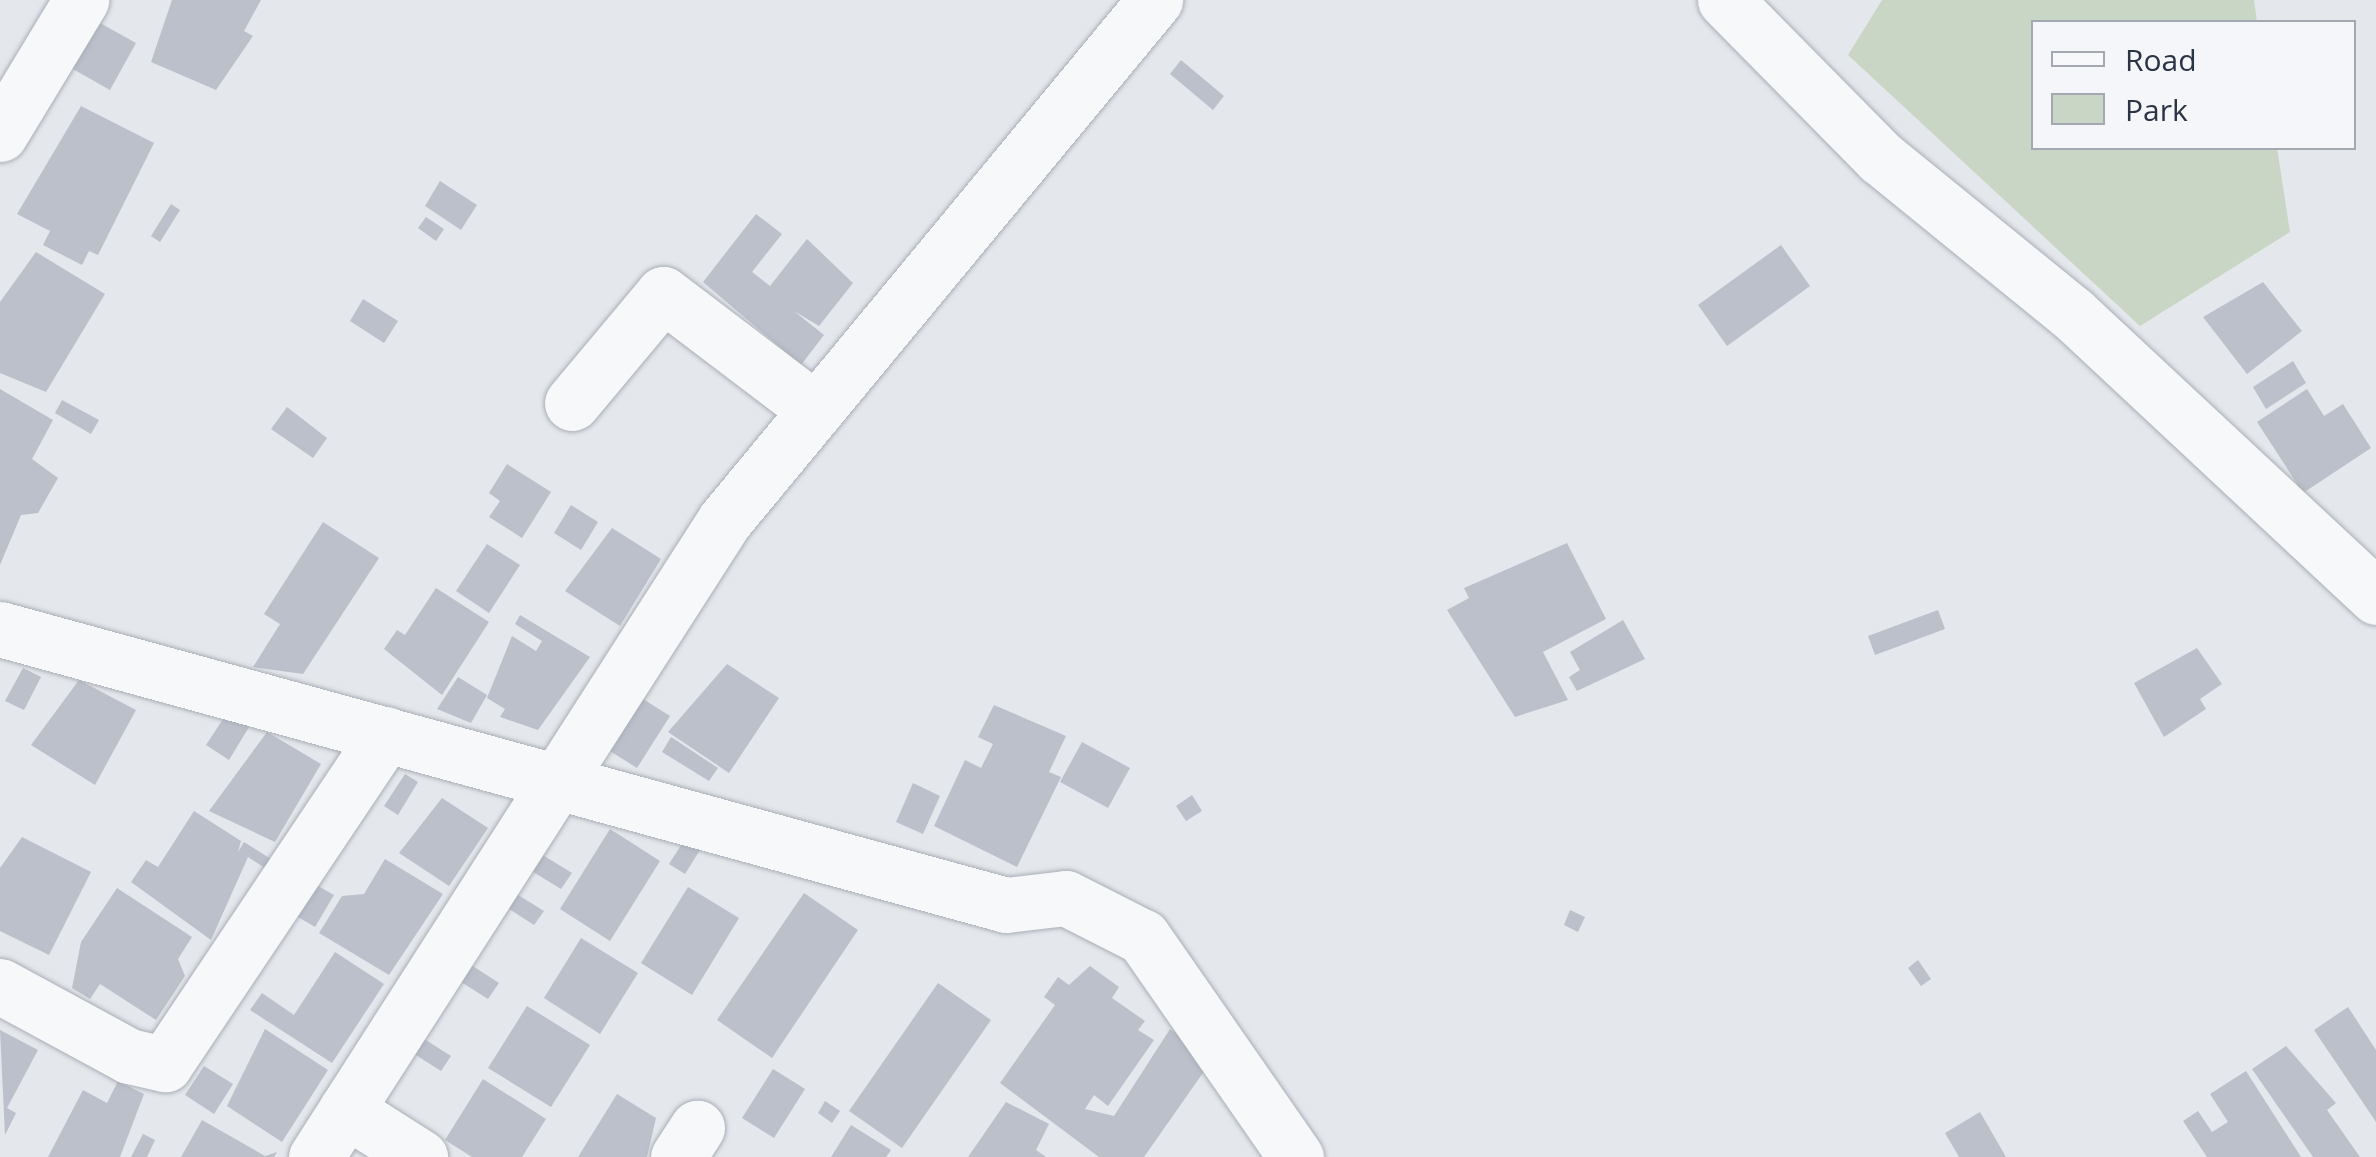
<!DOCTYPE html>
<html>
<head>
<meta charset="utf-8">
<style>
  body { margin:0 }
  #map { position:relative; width:2376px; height:1157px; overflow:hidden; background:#e4e7ec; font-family:"Open Sans",sans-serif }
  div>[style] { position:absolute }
  .green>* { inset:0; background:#c9d6c5 }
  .building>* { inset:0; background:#bbc0ca }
  .roads { filter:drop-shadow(0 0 2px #a9aeb7) drop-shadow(0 0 2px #a9aeb7) }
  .minor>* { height:55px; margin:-27.5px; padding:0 27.5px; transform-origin:27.5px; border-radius:27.5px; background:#f7f8fa }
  span { translate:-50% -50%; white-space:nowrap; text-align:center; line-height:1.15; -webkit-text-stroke:8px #f4f6f9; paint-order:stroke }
  .legend { position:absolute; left:2031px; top:20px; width:325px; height:130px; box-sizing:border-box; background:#f4f6f9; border:2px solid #a4a8b1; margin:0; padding:12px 18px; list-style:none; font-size:30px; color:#2b3445 }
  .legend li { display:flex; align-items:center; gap:20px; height:50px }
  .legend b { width:50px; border:2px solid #a4a8b1 }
</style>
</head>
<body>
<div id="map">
  <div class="green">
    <i style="clip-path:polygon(1882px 0,2254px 0,2257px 22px,2034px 22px,2034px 148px,2277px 148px,2290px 232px,2140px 326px,1848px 55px)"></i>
  </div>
  <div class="building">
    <i style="clip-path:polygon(172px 0,261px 0,244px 31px,253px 36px,216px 90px,151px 62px)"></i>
    <i style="clip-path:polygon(91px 18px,136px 43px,110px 90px,64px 64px)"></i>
    <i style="clip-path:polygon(1181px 60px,1224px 96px,1213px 110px,1170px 74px)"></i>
    <i style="clip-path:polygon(81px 106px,154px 143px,98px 255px,89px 251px,82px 265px,43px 245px,50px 231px,17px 214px)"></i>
    <i style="clip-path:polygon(440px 181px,477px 205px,461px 230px,425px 206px)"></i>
    <i style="clip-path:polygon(171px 204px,180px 210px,160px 242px,151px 236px)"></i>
    <i style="clip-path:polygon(756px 214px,782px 234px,752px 272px,770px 286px,807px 239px,853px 283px,819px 326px,794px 311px,824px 335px,801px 365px,703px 282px)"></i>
    <i style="clip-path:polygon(426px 217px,444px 229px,436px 241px,418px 228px)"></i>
    <i style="clip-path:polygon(1781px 245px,1810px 286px,1727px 346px,1698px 305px)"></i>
    <i style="clip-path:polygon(36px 252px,105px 294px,46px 392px,0 373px,0 302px)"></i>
    <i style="clip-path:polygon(2263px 282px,2302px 331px,2247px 374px,2203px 317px)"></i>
    <i style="clip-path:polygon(363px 299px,398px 321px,384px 343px,350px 321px)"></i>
    <i style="clip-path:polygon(2293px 361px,2306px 383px,2266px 409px,2253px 387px)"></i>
    <i style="clip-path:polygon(0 389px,53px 420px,32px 459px,58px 478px,38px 513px,21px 515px,0 565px)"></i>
    <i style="clip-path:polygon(2307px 389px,2324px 416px,2343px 404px,2371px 448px,2303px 493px,2257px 422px)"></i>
    <i style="clip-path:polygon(62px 400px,99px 420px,91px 434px,55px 413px)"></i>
    <i style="clip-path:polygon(287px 407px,327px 438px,313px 458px,271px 429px)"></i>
    <i style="clip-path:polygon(507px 464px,551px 492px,522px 538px,489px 517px,500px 501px,489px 493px)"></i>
    <i style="clip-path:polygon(571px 505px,598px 522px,581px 550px,554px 533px)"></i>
    <i style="clip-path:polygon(323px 522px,379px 558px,303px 674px,253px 667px,280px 624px,264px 614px)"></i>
    <i style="clip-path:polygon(612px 528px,661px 559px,620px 626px,565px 591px)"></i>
    <i style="clip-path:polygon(1567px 543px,1606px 619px,1543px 652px,1568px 700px,1515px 717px,1447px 610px,1469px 598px,1464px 588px)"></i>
    <i style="clip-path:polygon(487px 544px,520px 565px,489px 613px,456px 591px)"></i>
    <i style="clip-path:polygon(436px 588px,489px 622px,442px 695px,384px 649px,397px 630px,405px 635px)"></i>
    <i style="clip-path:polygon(1938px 610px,1945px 629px,1875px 655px,1868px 636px)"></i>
    <i style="clip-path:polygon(520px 615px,590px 657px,538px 730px,500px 717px,505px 709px,487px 698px,512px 636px,536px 651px,542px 641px,515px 624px)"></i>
    <i style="clip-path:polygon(1623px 620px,1645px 659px,1577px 691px,1569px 677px,1580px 670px,1570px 652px)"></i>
    <i style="clip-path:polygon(2197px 648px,2222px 684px,2200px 699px,2206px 709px,2164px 737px,2134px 683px)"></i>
    <i style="clip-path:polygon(727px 664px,779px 698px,729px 773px,668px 732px)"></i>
    <i style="clip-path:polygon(23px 668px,41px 677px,24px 710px,5px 701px)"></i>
    <i style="clip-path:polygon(458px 677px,487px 695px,471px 723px,437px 709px)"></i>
    <i style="clip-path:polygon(79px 680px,136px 710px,95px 785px,31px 745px)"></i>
    <i style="clip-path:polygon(635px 694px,670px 716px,637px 768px,602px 746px)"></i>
    <i style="clip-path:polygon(994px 705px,1066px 736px,1049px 772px,1061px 777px,1017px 867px,934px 826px,965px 760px,981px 768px,993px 744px,978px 737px)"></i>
    <i style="clip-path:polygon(227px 713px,249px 727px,229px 760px,206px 745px)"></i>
    <i style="clip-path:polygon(267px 732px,321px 764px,275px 842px,209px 811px)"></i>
    <i style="clip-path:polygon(671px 737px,718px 768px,709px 781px,662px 752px)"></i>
    <i style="clip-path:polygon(1082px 742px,1130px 768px,1108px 808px,1060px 782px)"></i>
    <i style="clip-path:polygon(405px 774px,418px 782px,398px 815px,384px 806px)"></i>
    <i style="clip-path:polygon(913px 783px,940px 796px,923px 834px,896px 822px)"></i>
    <i style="clip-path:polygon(1192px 795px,1202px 811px,1186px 821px,1176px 806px)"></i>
    <i style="clip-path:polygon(442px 798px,488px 828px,449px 886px,399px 853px)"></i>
    <i style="clip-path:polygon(194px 811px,241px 841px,238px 852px,244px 842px,271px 859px,265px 868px,248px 857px,211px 940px,131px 882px,146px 860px,158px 867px)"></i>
    <i style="clip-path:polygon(610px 829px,660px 861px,610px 941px,560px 909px)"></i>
    <i style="clip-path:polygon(690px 831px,705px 842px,685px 874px,669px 864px)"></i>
    <i style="clip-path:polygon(22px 837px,91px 872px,49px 955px,0 931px,0 868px)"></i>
    <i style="clip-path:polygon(541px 854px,572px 873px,561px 889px,530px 870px)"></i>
    <i style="clip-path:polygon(385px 859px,443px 894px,389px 975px,319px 933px,342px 896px,364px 894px)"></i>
    <i style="clip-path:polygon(318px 886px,334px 895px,315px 927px,298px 917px)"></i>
    <i style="clip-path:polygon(688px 887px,739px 918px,692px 995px,641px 963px)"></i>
    <i style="clip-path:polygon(117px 888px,192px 937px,178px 959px,185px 976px,156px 1020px,100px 984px,90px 999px,72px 988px,81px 942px)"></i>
    <i style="clip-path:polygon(515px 893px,544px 911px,534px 925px,506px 907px)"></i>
    <i style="clip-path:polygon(804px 893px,858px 930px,772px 1058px,717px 1020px)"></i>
    <i style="clip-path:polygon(1570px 910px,1585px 917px,1578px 932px,1564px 925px)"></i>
    <i style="clip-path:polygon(581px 938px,638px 973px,600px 1034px,544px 998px)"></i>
    <i style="clip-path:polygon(335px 952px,384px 984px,332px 1063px,250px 1010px,262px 993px,294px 1015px)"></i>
    <i style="clip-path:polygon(1918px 960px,1931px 979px,1921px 986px,1908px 968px)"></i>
    <i style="clip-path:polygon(468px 963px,499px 983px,488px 999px,458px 980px)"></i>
    <i style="clip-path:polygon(1090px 966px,1119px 987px,1112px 998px,1145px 1021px,1138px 1030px,1154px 1040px,1108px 1106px,1094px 1095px,1085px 1109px,1114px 1116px,1170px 1029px,1212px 1060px,1144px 1157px,1099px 1157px,1000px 1083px,1055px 1005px,1044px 997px,1058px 977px,1069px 985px)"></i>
    <i style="clip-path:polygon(938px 983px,991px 1020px,902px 1148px,849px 1111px)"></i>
    <i style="clip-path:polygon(527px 1006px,590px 1045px,551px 1107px,488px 1068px)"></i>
    <i style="clip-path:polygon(2348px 1007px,2376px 1050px,2376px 1122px,2314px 1030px)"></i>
    <i style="clip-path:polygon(265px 1029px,328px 1070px,282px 1142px,227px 1106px)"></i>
    <i style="clip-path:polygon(0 1030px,38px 1050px,7px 1108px,16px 1113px,5px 1135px)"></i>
    <i style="clip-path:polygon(421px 1037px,451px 1056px,441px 1071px,411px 1052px)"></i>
    <i style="clip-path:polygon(2286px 1046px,2336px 1103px,2327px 1110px,2360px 1157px,2313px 1157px,2252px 1069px)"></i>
    <i style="clip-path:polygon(204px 1066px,233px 1084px,214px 1114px,185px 1095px)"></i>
    <i style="clip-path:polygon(773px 1069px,805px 1089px,774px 1138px,742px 1118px)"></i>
    <i style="clip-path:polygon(2246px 1071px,2301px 1157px,2207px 1157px,2183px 1121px,2198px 1111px,2212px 1132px,2228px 1122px,2210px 1094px)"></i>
    <i style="clip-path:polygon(483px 1079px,546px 1119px,522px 1157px,472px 1157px,445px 1140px)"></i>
    <i style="clip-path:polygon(118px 1081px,144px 1094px,120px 1157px,48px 1157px,83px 1090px,107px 1103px)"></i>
    <i style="clip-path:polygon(617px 1094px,656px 1118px,647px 1157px,578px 1157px)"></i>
    <i style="clip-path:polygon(825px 1101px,840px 1111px,832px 1123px,818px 1113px)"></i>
    <i style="clip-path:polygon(1006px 1102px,1049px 1124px,1036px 1150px,1046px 1157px,968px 1157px)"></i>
    <i style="clip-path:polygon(1980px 1112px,2006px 1157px,1959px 1157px,1945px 1133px)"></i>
    <i style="clip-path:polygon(202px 1120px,265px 1156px,277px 1152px,274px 1157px,181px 1157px)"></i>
    <i style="clip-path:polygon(851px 1125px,891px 1150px,886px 1157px,831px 1157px)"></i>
    <i style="clip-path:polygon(143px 1134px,155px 1140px,147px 1157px,131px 1157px)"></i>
  </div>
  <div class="roads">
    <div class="minor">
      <i style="left:1725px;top:0;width:222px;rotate:45.4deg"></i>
      <i style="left:1881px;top:158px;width:247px;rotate:39.1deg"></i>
      <i style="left:2073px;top:314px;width:415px;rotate:43deg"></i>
      <i style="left:0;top:134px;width:157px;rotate:-58.8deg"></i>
      <i style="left:572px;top:403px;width:142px;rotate:-50.1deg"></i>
      <i style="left:663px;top:294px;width:192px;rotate:37.2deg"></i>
      <i style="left:0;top:629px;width:1043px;rotate:15.34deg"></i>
      <i style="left:1006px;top:905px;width:60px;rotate:-6.7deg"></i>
      <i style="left:1066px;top:898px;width:86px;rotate:26.9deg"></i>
      <i style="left:1143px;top:937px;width:268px;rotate:55.2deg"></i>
      <i style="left:0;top:986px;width:147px;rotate:28.5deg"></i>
      <i style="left:129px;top:1056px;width:37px;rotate:13deg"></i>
      <i style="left:165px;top:1064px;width:397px;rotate:-56.2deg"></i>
      <i style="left:346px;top:1110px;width:88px;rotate:32.4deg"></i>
      <i style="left:316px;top:1157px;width:757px;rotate:-57.3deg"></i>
      <i style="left:725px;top:520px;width:675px;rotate:-50.41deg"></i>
      <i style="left:678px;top:1157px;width:35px;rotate:-57deg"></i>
    </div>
  </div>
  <ul class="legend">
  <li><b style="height:12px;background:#f7f8fa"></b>Road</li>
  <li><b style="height:28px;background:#c9d6c5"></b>Park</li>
  </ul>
</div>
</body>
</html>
